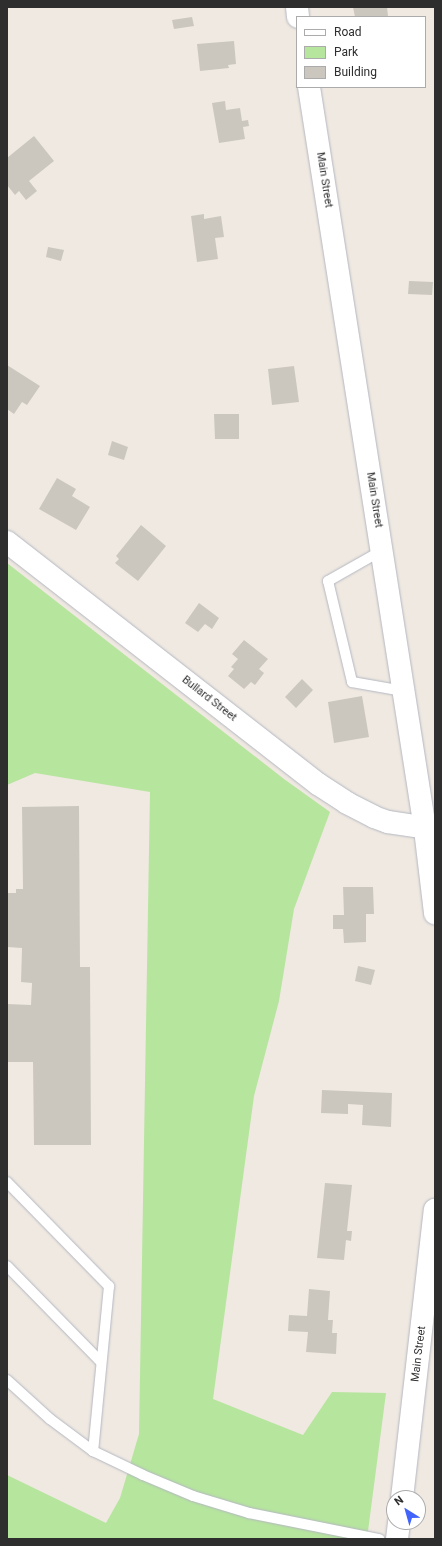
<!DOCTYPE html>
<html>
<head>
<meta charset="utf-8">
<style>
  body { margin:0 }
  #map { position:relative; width:442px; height:1546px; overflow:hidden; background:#efe9e1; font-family:Roboto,sans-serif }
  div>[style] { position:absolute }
  .green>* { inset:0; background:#b6e59e }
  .building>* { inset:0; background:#cbc7bf }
  .roads { filter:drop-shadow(0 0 1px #b4b7c1) drop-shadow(0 0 1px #b4b7c1) }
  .lane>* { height:10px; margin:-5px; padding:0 5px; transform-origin:5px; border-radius:5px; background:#fff }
  .secondary>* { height:22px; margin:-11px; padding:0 11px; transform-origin:11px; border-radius:11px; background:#fff }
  span { translate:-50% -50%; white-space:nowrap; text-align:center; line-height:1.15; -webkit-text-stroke:3.5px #fff; paint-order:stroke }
  .street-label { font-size:11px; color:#2e2e2e }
  .frame { position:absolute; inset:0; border:8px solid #2e2e2e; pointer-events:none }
  .legend { position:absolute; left:296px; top:16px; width:130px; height:72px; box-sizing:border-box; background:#fff; border:1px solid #ababab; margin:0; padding:5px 7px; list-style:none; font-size:12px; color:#2e2e2e }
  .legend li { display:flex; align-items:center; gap:8px; height:20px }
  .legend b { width:20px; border:1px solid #ababab }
  .north { position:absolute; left:386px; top:1490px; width:40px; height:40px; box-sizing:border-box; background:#fff; border:1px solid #ababab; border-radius:50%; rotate:323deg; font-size:11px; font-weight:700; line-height:16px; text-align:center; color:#2e2e2e }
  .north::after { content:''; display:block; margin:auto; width:14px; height:18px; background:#4264fb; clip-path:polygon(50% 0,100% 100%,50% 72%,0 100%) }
</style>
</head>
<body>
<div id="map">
  <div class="green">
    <i style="clip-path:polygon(7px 563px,284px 779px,330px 812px,294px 909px,279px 1001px,254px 1096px,213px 1399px,303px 1435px,332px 1392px,386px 1393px,367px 1539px,7px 1539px,7px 1475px,106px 1523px,120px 1498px,139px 1434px,150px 792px,35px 773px,7px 785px)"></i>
  </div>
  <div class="building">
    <i style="clip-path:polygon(353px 7px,387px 7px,388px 16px,355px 17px)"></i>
    <i style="clip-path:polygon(192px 17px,194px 26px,174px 29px,172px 20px)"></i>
    <i style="clip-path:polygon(234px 41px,236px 64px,228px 65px,229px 68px,200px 71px,197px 44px)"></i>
    <i style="clip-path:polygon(225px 101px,226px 110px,240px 108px,242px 121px,248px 120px,249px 126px,243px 127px,245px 139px,219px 143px,212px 103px)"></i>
    <i style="clip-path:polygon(34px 136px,54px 161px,29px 181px,37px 191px,26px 200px,19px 191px,15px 195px,7px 185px,7px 158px)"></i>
    <i style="clip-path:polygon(204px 214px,204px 219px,221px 216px,224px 237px,215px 238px,218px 259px,197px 262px,191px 216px)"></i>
    <i style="clip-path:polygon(48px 247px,64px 250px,61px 261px,46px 257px)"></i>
    <i style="clip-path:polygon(409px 281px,433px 282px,432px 295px,408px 294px)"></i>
    <i style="clip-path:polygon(7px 365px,40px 386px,27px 405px,22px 402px,14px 414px,7px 409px)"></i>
    <i style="clip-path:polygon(294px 366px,299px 402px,272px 405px,268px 369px)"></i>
    <i style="clip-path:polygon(214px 414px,239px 414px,239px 439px,215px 439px)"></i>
    <i style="clip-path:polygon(112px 441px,128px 447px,124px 460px,108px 455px)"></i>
    <i style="clip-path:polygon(57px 478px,76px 489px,72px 496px,90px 507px,76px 530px,39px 509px)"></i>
    <i style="clip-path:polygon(141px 525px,166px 546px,138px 581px,115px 563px,119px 559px,116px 556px)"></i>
    <i style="clip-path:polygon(199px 603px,219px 618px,212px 629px,205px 624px,198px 632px,185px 623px)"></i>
    <i style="clip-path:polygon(244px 640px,268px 659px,259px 669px,264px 673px,255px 685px,251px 682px,244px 689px,228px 676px,234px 669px,231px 667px,238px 659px,232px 654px)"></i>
    <i style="clip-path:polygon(302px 679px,313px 690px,296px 708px,285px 697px)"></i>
    <i style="clip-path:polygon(362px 696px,369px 737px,334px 743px,328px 702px)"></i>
    <i style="clip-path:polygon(79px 806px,80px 967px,90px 967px,91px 1145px,34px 1145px,33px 1062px,7px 1062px,7px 1004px,31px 1005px,32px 983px,21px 982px,22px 948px,7px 947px,7px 893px,16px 893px,16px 889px,23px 889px,22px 807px)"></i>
    <i style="clip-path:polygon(343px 887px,373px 887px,374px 914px,366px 914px,366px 942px,344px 943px,343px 929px,333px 929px,333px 915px,344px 915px)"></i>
    <i style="clip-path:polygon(358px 966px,375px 970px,371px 985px,355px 981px)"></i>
    <i style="clip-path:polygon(322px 1090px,392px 1093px,391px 1127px,362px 1125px,363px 1105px,348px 1104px,348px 1114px,321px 1113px)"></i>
    <i style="clip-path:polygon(325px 1183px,352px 1185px,347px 1231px,352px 1231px,351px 1241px,346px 1240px,344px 1260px,317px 1258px)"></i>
    <i style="clip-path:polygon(309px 1289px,330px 1291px,328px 1320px,333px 1320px,332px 1333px,337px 1333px,336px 1354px,306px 1352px,308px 1332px,288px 1331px,289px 1315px,307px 1316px)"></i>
  </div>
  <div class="roads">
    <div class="lane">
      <i style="left:381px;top:551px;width:61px;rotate:150.5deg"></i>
      <i style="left:328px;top:581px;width:104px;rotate:76.6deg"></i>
      <i style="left:352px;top:682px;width:52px;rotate:10deg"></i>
      <i style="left:7px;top:1182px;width:146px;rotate:45.6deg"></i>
      <i style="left:109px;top:1286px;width:166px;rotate:95.5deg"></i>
      <i style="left:7px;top:1266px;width:134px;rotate:45.6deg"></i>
      <i style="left:7px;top:1380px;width:58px;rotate:42.2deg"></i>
      <i style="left:50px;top:1419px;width:54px;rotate:36.7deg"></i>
      <i style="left:93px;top:1451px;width:55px;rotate:25.6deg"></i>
      <i style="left:143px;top:1475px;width:54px;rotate:22.8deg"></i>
      <i style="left:193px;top:1496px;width:59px;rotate:16.9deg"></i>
      <i style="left:249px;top:1513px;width:133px;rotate:11.3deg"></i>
    </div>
    <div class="secondary">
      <i style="left:297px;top:7px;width:10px;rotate:84deg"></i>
      <i style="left:309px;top:87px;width:751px;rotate:81.11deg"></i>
      <i style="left:425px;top:829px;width:85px;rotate:83.2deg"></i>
      <i style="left:7px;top:542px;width:394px;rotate:37.9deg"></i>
      <i style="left:318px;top:784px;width:35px;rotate:33deg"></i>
      <i style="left:347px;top:803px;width:30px;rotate:27deg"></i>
      <i style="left:374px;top:817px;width:15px;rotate:20deg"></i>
      <i style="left:388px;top:822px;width:48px;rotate:8.5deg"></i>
      <i style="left:402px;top:1498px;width:290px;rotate:-83.5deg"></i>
      <i style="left:397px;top:1539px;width:17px;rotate:-83deg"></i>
    </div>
  </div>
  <div class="street-label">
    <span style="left:324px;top:180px;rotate:81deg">Main Street</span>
    <span style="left:374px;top:500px;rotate:81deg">Main Street</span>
    <span style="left:209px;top:699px;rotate:38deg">Bullard Street</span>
    <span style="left:419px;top:1354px;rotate:-83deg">Main Street</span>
  </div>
  <div class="frame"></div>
  <ul class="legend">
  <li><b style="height:5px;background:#fff"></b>Road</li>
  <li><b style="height:11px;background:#b6e59e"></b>Park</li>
  <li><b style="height:11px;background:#cbc7bf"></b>Building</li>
  </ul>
  <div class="north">N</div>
</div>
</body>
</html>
